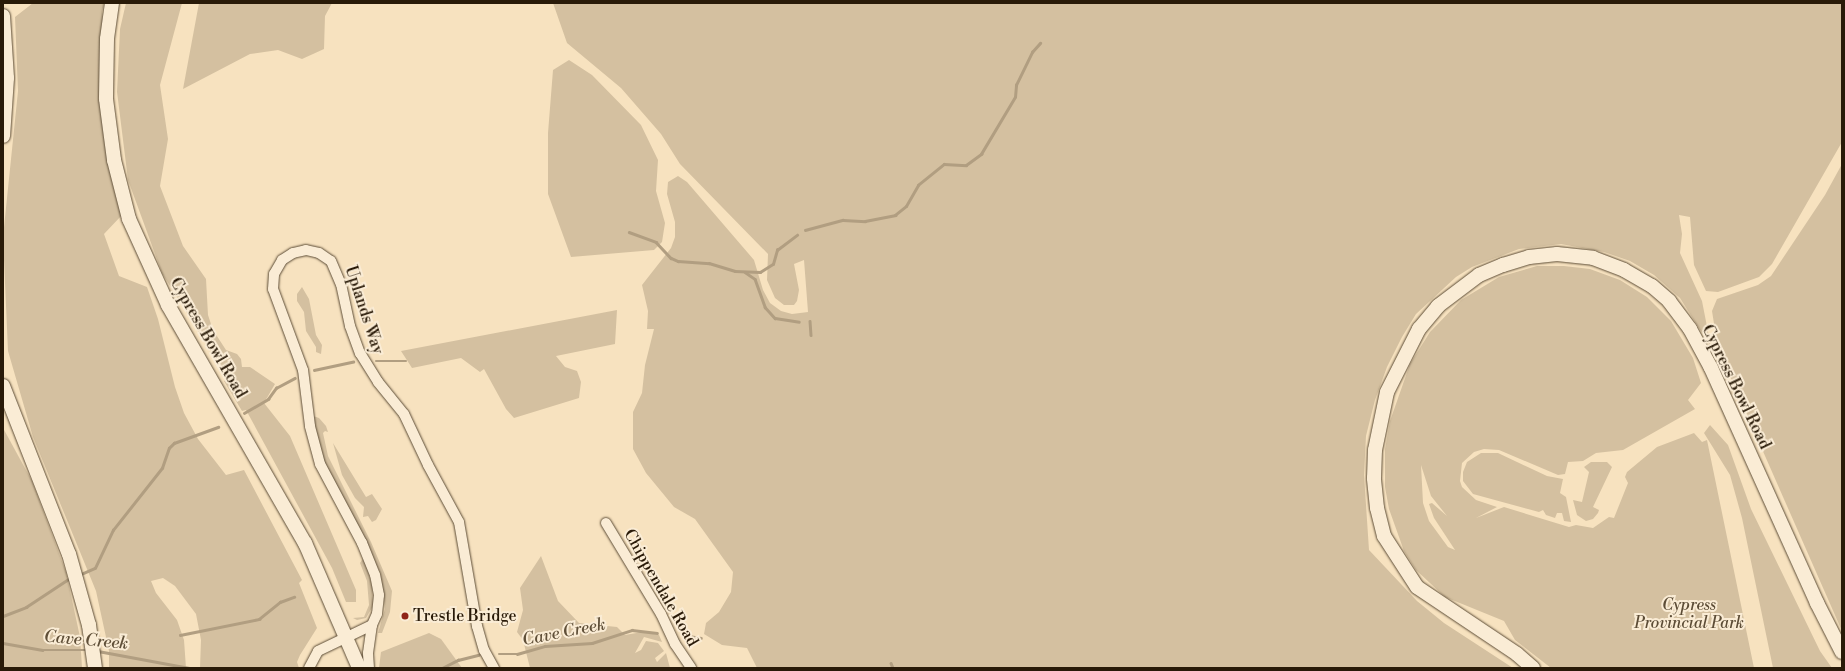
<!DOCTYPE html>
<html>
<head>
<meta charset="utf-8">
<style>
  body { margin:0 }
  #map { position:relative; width:1845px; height:671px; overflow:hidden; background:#f7e2bf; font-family:"Libre Bodoni",serif }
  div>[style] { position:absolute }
  .green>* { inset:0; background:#d4c0a0 }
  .stream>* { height:2.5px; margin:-1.25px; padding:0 1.25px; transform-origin:1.25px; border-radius:1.25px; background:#b19e81 }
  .roads { filter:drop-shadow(0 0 1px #5c4c36) drop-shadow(0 0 1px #5c4c36) }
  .street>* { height:10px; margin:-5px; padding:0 5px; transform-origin:5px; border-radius:5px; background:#faecd5 }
  .secondary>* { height:14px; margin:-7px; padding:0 7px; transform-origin:7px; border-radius:7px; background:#faecd5 }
  .dots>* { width:11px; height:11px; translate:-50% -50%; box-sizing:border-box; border:2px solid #faecd5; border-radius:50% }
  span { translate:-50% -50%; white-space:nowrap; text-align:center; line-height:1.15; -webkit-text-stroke:4px #faecd5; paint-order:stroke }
  .street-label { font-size:16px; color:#291a08 }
  .park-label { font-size:16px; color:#5c4c36; font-style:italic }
  .poi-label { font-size:16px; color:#291a08 }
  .left { translate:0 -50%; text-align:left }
  .water-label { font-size:17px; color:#5f4f38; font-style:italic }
  .frame { position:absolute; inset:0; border:4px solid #291a08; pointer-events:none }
</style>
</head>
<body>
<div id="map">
  <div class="green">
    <i style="clip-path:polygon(33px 3px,104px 3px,102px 12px,122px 215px,104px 234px,119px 276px,147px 287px,158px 319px,175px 387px,184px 413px,198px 439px,226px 475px,244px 470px,302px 580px,299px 583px,317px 628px,300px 655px,297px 662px,299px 668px,200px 668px,201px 640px,196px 614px,175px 586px,163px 578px,151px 581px,156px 593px,177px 620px,184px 640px,186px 668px,109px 668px,109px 651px,96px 591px,33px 437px,8px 351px,3px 237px,18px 91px,15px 17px)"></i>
    <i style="clip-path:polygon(126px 3px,182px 3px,160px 85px,168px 139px,160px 186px,183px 246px,206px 279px,208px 315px,213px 330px,226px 350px,237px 354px,241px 359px,242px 367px,250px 367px,275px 384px,264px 403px,290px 436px,356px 590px,356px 602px,346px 602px,332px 568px,246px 410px,242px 411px,224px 381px,228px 379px,162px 273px,128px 180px,117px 92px,120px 29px)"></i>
    <i style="clip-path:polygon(199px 3px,332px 3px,325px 16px,324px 49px,302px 59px,278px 50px,250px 54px,183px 89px)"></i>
    <i style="clip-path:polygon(553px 3px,1842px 3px,1842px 142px,1772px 264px,1759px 277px,1718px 292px,1706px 291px,1694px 265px,1690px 217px,1679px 215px,1682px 234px,1680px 253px,1702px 301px,1711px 347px,1680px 298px,1654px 275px,1630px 261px,1604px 252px,1561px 244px,1519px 249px,1472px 267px,1456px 277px,1416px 314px,1402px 337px,1387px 367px,1375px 400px,1366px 436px,1364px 475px,1369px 550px,1417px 601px,1444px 623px,1513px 668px,757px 668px,747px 648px,722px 645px,704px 634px,706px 623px,719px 612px,731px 592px,733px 572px,695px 519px,674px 507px,646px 473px,633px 449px,633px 412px,642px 393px,645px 365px,654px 329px,647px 329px,648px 311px,642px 285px,671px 248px,675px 237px,675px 222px,667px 194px,668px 182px,678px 176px,687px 182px,754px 260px,763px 290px,770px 303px,781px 311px,792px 314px,808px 312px,804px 260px,794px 264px,799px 290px,797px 301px,794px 305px,784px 305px,775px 298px,767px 280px,768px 254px,680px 164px,661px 134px,621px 88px,567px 43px)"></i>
    <i style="clip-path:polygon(569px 60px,592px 75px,641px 125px,658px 160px,656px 191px,665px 223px,662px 242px,654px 250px,571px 257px,548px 194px,548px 133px,553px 70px)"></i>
    <i style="clip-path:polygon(1842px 164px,1842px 631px,1718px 349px,1712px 311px,1717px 299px,1758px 285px,1771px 276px,1825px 195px)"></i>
    <i style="clip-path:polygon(evenodd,1537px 266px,1564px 266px,1590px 269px,1620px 280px,1647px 297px,1671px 321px,1693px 358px,1701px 383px,1688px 400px,1695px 409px,1623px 450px,1596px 453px,1583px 461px,1568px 462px,1565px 474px,1558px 475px,1499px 450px,1484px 449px,1474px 452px,1462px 463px,1460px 481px,1462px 487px,1476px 500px,1497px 507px,1476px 518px,1504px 507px,1569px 527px,1576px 525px,1593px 528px,1609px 517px,1614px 518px,1628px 483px,1625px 477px,1627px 472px,1657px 447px,1694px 433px,1702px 442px,1707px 440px,1754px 668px,1551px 668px,1515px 640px,1504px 621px,1445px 597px,1416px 570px,1404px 551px,1389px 509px,1385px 487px,1385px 449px,1390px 421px,1410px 364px,1430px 332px,1461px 300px,1499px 277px,1537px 266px,1421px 465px,1431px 496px,1447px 516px,1432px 503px,1429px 504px,1434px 518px,1455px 550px,1448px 547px,1429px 521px,1423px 503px,1421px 465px)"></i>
    <i style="clip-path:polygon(302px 287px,309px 299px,316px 335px,322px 345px,321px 354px,316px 352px,316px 347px,306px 331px,304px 312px,297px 301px,297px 294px)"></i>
    <i style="clip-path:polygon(617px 310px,615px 344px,556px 356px,565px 367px,577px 371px,581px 382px,579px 398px,514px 418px,506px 409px,484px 369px,480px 372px,461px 358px,412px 368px,401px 351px)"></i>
    <i style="clip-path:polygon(313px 416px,319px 418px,326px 426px,328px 432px,325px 431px,323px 433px,328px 456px,371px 542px,392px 591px,390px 612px,382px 633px,378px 633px,385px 609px,380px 572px,323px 459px)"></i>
    <i style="clip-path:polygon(1710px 425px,1728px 445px,1751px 509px,1820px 651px,1832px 668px,1773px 668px,1742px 518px,1730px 475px,1704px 433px)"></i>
    <i style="clip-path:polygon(3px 428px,32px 481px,66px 572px,80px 637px,82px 668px,3px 668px)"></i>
    <i style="clip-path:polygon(333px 443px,366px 497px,372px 494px,382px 509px,376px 520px,372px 522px,368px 516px,363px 517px,364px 507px,355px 498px,342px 475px)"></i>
    <i style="clip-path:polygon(1481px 453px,1498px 453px,1547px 476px,1563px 479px,1560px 493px,1566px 497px,1571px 522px,1564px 521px,1562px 513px,1557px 513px,1555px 518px,1546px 515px,1543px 510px,1539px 512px,1473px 494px,1463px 481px,1463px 472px,1467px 462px)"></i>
    <i style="clip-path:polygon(1591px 462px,1607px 462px,1612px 467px,1593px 507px,1599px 510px,1598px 513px,1593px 519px,1586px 521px,1577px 515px,1573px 500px,1582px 502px,1589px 472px,1584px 467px)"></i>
    <i style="clip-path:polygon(541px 556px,558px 601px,579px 623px,617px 627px,625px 635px,642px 632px,659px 635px,662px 642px,644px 637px,635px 653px,641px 650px,646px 641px,658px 643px,664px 651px,655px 658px,657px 662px,666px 653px,670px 668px,530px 668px,523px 640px,517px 632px,523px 610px,520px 588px)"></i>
    <i style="clip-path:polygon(364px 557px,372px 585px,373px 606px,366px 618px,357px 620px,353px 618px,364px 617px,369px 605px,367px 581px,360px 563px)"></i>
    <i style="clip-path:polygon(429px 633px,441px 639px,462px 668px,379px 668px,381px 652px)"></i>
  </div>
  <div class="stream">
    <i style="left:805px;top:230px;width:39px;rotate:-15deg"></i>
    <i style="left:843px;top:220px;width:22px;rotate:3deg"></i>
    <i style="left:865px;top:221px;width:31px;rotate:-11deg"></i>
    <i style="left:895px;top:215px;width:14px;rotate:-39deg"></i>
    <i style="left:906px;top:206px;width:24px;rotate:-60deg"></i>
    <i style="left:918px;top:185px;width:33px;rotate:-39deg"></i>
    <i style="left:944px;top:164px;width:22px;rotate:3deg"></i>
    <i style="left:966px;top:165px;width:19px;rotate:-36deg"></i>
    <i style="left:981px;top:154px;width:66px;rotate:-59.2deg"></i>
    <i style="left:1015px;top:97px;width:12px;rotate:-85deg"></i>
    <i style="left:1016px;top:85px;width:37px;rotate:-64deg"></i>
    <i style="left:1032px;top:52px;width:12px;rotate:-48deg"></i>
    <i style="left:629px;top:232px;width:29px;rotate:20deg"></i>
    <i style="left:656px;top:242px;width:22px;rotate:47deg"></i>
    <i style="left:671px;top:258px;width:8px;rotate:23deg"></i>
    <i style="left:678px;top:261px;width:31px;rotate:4deg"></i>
    <i style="left:709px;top:263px;width:27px;rotate:17deg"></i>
    <i style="left:735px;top:271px;width:25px;rotate:2deg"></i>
    <i style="left:760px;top:272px;width:15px;rotate:-32deg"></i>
    <i style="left:773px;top:264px;width:15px;rotate:-74deg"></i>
    <i style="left:777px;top:250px;width:25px;rotate:-37deg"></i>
    <i style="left:745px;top:272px;width:12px;rotate:35deg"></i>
    <i style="left:755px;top:279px;width:30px;rotate:70deg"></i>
    <i style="left:765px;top:307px;width:15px;rotate:48deg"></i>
    <i style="left:775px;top:318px;width:24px;rotate:9deg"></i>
    <i style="left:810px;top:321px;width:14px;rotate:86deg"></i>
    <i style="left:376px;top:361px;width:30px"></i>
    <i style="left:314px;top:370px;width:40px;rotate:-12deg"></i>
    <i style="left:244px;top:413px;width:28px;rotate:-30deg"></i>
    <i style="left:268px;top:399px;width:14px;rotate:-54deg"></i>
    <i style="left:276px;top:388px;width:21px;rotate:-28deg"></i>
    <i style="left:79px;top:575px;width:17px;rotate:-24deg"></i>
    <i style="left:95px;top:568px;width:42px;rotate:-64.7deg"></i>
    <i style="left:113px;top:530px;width:79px;rotate:-51.7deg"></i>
    <i style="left:162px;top:468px;width:21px;rotate:-71deg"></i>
    <i style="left:169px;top:448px;width:7px;rotate:-45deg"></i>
    <i style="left:174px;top:443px;width:47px;rotate:-20deg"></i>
    <i style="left:3px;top:616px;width:25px;rotate:-21deg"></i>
    <i style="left:26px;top:607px;width:53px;rotate:-33.4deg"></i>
    <i style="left:180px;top:635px;width:81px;rotate:-11.4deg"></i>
    <i style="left:259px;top:619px;width:27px;rotate:-39deg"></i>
    <i style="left:280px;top:602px;width:15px;rotate:-20deg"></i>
    <i style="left:682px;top:635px;width:19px;rotate:9deg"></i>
    <i style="left:3px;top:643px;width:40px;rotate:10deg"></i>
    <i style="left:42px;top:650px;width:45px"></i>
    <i style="left:98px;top:651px;width:94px;rotate:10.5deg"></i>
    <i style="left:499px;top:654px;width:18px"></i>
    <i style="left:517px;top:654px;width:29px;rotate:-16deg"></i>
    <i style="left:545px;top:646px;width:47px;rotate:-3.7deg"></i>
    <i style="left:592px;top:643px;width:42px;rotate:-18deg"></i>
    <i style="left:632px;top:630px;width:25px;rotate:7deg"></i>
    <i style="left:891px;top:663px;width:5px;rotate:68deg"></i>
    <i style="left:442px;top:668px;width:18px;rotate:-27deg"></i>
    <i style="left:458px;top:660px;width:21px;rotate:-14deg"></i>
  </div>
  <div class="roads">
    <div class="street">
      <i style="left:606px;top:523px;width:106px;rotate:58.9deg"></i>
      <i style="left:661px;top:614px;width:33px;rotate:65deg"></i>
      <i style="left:675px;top:644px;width:29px;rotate:56deg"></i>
      <i style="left:309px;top:668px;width:19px;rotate:-62deg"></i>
      <i style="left:318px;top:651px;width:60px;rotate:-25.7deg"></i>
      <i style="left:372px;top:625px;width:12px;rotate:-66deg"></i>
      <i style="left:377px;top:614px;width:19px;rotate:-84deg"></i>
      <i style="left:379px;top:595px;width:20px;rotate:-101deg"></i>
      <i style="left:375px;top:575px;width:35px;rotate:-112deg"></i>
      <i style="left:362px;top:543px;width:89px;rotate:-118deg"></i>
      <i style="left:320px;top:464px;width:39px;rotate:-105deg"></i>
      <i style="left:310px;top:426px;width:56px;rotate:-97.1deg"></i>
      <i style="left:303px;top:370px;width:86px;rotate:-110.3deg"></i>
      <i style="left:273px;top:289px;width:15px;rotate:-86deg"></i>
      <i style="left:274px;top:274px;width:16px;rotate:-60deg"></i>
      <i style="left:282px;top:260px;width:13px;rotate:-32deg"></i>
      <i style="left:293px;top:253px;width:13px;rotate:-13deg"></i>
      <i style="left:306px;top:250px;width:13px;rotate:13deg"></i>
      <i style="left:319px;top:253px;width:14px;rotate:34deg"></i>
      <i style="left:331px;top:261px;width:25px;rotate:67deg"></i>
      <i style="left:341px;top:284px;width:43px;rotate:77.9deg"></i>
      <i style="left:350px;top:326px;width:29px;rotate:70deg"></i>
      <i style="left:360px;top:353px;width:34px;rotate:58deg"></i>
      <i style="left:378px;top:382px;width:41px;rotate:50.9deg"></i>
      <i style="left:404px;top:414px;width:56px;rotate:64.8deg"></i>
      <i style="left:428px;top:465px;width:65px;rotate:61.5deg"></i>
      <i style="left:459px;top:522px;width:106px;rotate:80.2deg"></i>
      <i style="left:477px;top:626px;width:25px;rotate:74deg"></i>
      <i style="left:484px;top:650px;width:21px;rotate:61deg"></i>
      <i style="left:369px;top:668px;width:15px;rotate:-94deg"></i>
      <i style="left:368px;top:653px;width:28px;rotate:-82deg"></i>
    </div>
    <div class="secondary">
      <i style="left:112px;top:3px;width:36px;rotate:98deg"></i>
      <i style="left:107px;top:39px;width:60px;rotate:91deg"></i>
      <i style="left:106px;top:99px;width:62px;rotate:82.5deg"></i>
      <i style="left:114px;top:160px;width:61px;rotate:75.7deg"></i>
      <i style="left:129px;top:219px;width:94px;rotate:65.6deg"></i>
      <i style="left:168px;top:305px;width:275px;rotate:60.1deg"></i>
      <i style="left:305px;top:543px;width:136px;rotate:66.6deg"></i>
      <i style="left:3px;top:16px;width:62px;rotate:86.3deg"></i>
      <i style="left:7px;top:78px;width:58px;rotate:93.9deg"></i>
      <i style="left:3px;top:386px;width:180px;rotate:68.6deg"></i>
      <i style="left:69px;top:554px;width:74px;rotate:74.3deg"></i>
      <i style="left:89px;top:625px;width:43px;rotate:82.1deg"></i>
      <i style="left:1533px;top:668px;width:21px;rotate:-139deg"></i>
      <i style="left:1517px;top:654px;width:120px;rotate:-146.2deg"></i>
      <i style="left:1417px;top:587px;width:61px;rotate:-122.9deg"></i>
      <i style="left:1384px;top:536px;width:29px;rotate:-104deg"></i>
      <i style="left:1377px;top:508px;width:30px;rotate:-96deg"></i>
      <i style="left:1374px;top:478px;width:28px;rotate:-88deg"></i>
      <i style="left:1375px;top:450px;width:59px;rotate:-78.3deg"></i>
      <i style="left:1387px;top:392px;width:71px;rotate:-63.1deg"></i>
      <i style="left:1419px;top:329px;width:30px;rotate:-50deg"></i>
      <i style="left:1438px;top:306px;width:51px;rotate:-37.1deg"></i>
      <i style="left:1479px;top:275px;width:26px;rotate:-23deg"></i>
      <i style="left:1503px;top:265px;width:27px;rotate:-17deg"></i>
      <i style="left:1529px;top:257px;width:28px;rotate:-6deg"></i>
      <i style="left:1557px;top:254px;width:36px;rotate:6deg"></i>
      <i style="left:1593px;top:258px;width:33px;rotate:21deg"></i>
      <i style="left:1624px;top:270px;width:32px;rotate:30deg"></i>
      <i style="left:1652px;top:286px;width:23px;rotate:41deg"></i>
      <i style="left:1669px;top:301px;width:35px;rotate:53deg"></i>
      <i style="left:1690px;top:329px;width:44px;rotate:61.7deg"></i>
      <i style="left:1711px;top:368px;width:258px;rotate:65.7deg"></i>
      <i style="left:1817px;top:603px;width:55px;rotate:63deg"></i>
    </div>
  </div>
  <div class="dots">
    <i style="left:405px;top:616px;background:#8f2418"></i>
  </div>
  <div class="street-label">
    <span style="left:364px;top:310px;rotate:72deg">Uplands Way</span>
    <span style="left:208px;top:338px;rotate:60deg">Cypress Bowl Road</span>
    <span style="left:1736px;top:387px;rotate:64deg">Cypress Bowl Road</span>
    <span style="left:661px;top:588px;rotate:60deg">Chippendale Road</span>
  </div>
  <div class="park-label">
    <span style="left:1689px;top:614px">Cypress<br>Provincial Park</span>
  </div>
  <div class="poi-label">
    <span class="left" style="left:413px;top:616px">Trestle Bridge</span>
  </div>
  <div class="water-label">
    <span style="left:564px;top:633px;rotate:-11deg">Cave Creek</span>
    <span style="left:86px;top:641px;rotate:5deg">Cave Creek</span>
  </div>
  <div class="frame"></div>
</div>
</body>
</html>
